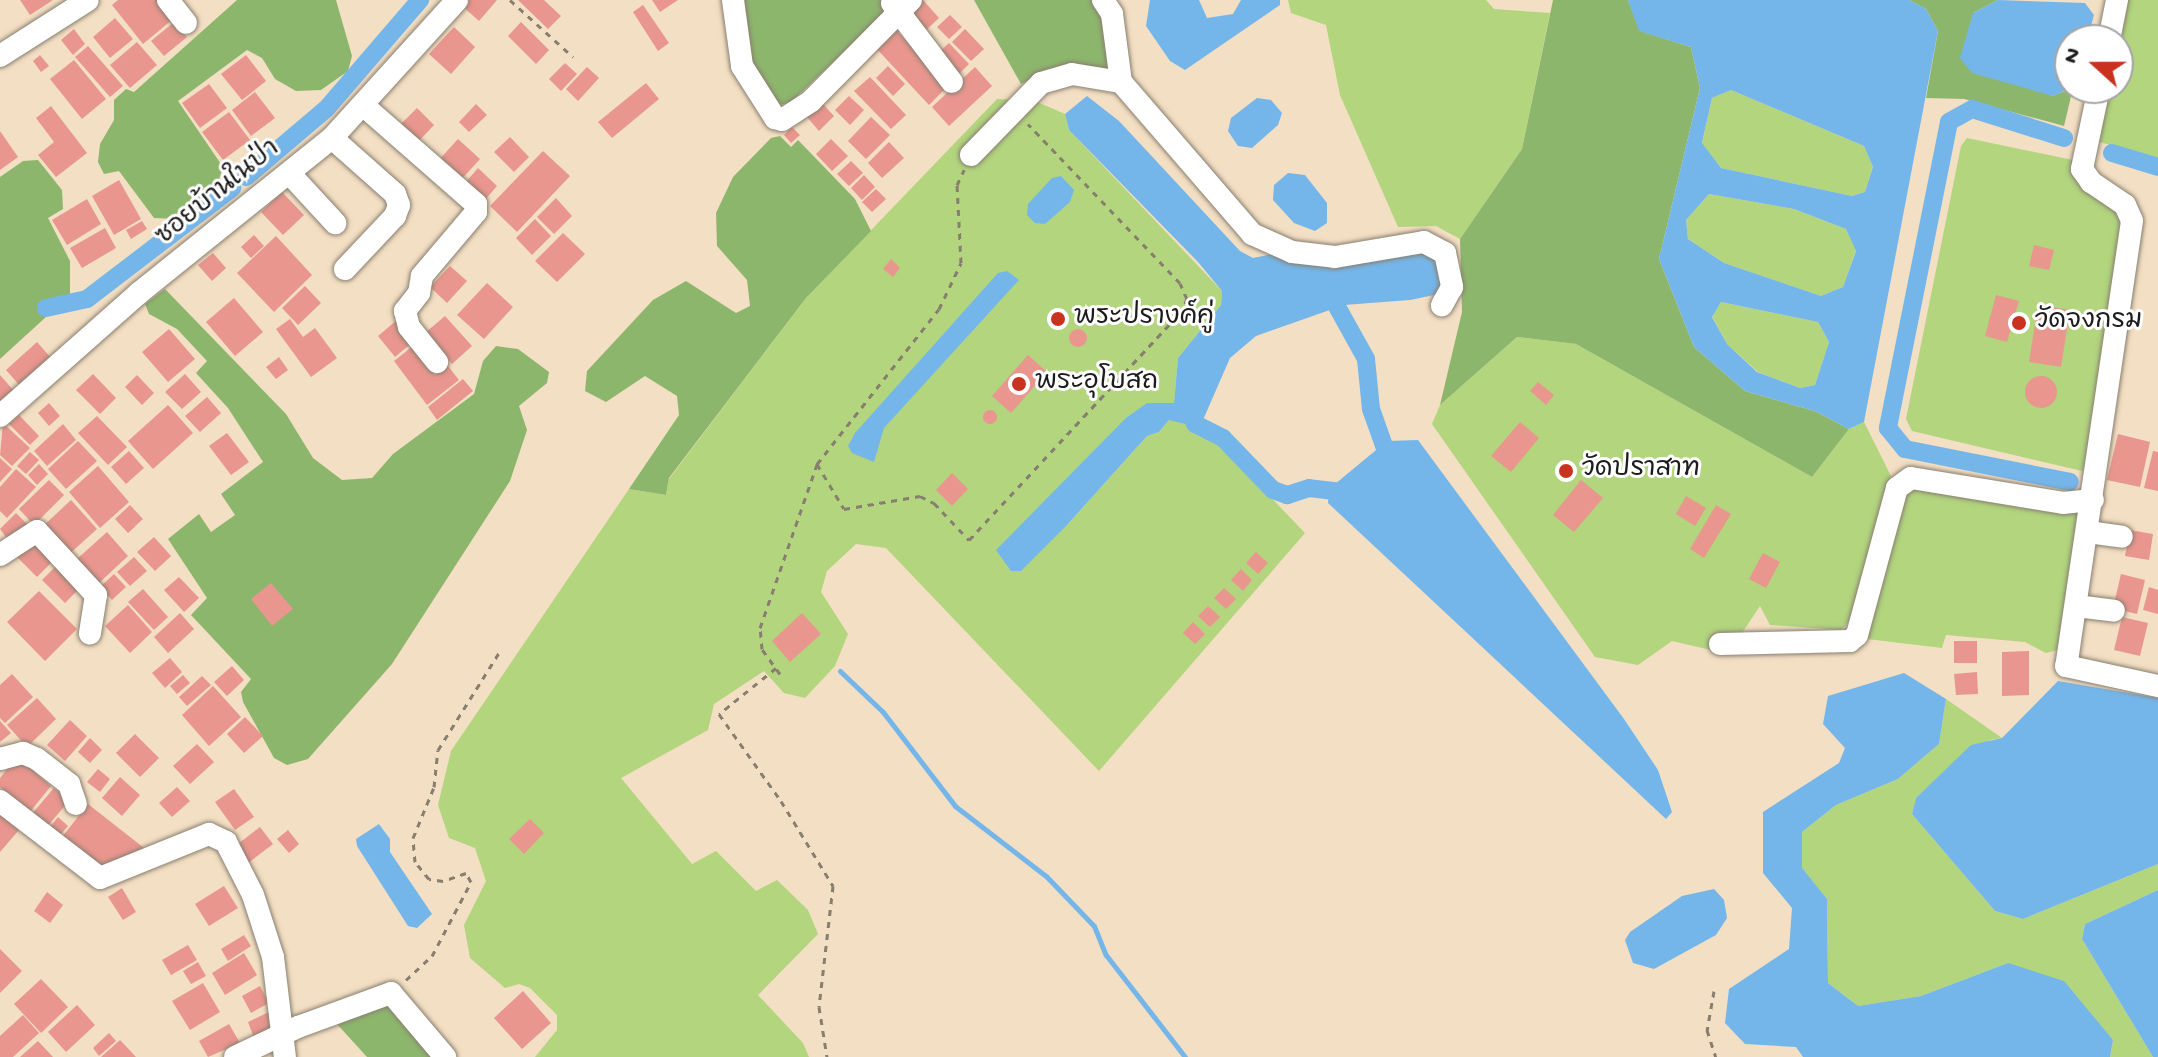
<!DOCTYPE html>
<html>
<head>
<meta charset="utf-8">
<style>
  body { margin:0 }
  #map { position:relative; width:2158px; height:1057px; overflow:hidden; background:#f3dfc3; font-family:"Gochi Hand","Playpen Sans Thai",sans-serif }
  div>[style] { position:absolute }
  .green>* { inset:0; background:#b2d57e }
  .forest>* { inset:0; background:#8db66d }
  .water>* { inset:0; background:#75b6ea }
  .stream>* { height:5px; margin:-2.5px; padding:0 2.5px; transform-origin:2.5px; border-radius:2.5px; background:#75b6ea }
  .canal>* { height:18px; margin:-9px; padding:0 9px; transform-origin:9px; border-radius:9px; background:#75b6ea }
  .building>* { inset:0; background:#e9968e }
  .round { border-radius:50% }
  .path>* { height:3px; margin-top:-1.5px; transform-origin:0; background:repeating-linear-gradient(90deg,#887e70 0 6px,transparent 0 12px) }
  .roads { filter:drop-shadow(0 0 2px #887e70) drop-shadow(0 0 2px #887e70) }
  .minor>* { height:22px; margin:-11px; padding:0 11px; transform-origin:11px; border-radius:11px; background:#fff }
  .dots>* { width:22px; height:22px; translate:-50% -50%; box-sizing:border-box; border:4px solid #fff; border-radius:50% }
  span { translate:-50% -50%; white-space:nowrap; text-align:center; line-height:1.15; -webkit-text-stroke:6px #fff; paint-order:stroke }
  .street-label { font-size:26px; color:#1c1c1c }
  .poi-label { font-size:26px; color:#1c1c1c }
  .left { translate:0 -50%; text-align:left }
  .north { position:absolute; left:2054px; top:24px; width:80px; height:80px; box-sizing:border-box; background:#fff; border:2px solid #a4a4a4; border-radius:50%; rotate:291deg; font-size:22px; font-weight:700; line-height:32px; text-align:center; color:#1c1c1c }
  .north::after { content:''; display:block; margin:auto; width:28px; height:36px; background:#c8321e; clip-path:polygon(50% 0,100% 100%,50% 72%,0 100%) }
</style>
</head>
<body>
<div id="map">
  <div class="green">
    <i style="clip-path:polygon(1288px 0,1486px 0,1494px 9px,1550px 13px,1522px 149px,1460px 239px,1436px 226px,1398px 227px,1340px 95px,1326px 25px,1291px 13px)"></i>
    <i style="clip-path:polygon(2125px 0,2158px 0,2158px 160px,2097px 141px,2108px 88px,2118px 88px)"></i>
    <i style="clip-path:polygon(1731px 90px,1864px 146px,1873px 167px,1865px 192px,1852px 196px,1721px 168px,1702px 144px,1712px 98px)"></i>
    <i style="clip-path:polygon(997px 99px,1035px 101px,1065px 114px,1069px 130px,1222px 291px,1221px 305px,1178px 358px,1174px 403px,1147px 404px,1067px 525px,1147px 436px,1159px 432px,1169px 420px,1177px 420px,1215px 439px,1305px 533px,1099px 771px,886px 548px,856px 544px,827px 571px,821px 592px,848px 634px,835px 666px,805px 698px,784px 693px,764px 671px,714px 704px,708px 730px,621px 778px,692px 864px,716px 851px,756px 891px,777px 880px,808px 910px,818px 934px,758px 995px,803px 1043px,809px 1057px,535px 1057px,557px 1030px,557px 1015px,530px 988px,519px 984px,505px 988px,470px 958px,464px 925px,486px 881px,475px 848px,449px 838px,438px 805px,451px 751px,629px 489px,666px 495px,669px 479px,806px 298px)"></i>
    <i style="clip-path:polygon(1967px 138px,2078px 161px,2124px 212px,2091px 466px,2082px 471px,1912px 431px,1906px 419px,1961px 146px)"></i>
    <i style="clip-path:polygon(1709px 194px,1794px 209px,1846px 229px,1856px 250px,1843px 287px,1821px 296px,1724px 263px,1688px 239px,1686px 220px)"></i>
    <i style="clip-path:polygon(1721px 302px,1818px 322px,1829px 342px,1815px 385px,1800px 388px,1758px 372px,1727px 344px,1712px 316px)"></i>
    <i style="clip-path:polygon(1517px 337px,1576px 344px,1812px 477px,1849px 429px,1864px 422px,1891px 476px,1855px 615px,1841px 630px,1770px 625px,1760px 606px,1728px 654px,1672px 641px,1638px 665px,1595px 657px,1432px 424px,1440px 405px)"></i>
    <i style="clip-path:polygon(1916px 486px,2078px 509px,2083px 518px,2062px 649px,2046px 653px,2025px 642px,1946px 635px,1942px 648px,1867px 639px,1878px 580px,1905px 495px)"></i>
    <i style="clip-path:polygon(1946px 699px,2002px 738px,1990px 740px,1925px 790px,1916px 798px,1912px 814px,1995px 911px,2023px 919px,2158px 864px,2158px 890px,2085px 924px,2082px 939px,2153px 1057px,2110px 1057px,2113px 1040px,2008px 963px,1921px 996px,1858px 1006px,1828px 983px,1827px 899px,1801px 868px,1802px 832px,1836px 805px,1898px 779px,1939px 744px)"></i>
  </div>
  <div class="forest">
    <i style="clip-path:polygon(237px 0,336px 0,352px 56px,348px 71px,321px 90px,296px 91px,275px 79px,262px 58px,247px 50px,178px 101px,223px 167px,218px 183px,176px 219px,154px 218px,119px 171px,104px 174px,98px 162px,100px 144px,114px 120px,114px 100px,126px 89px,134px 92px)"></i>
    <i style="clip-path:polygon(739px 0,898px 0,790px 103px,777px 105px,751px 69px)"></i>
    <i style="clip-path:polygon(974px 0,1095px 0,1104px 15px,1110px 73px,1038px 75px,1021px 84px)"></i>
    <i style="clip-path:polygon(1553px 0,1628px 0,1640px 31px,1691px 47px,1700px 88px,1659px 259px,1694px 347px,1745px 391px,1815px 411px,1849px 429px,1812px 477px,1576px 344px,1517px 337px,1440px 405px,1462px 312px,1460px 239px,1522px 149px)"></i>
    <i style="clip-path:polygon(1909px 0,1998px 0,1973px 13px,2052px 96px,2073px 88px,2064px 126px,1964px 99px,1926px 98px,1938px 31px,1926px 9px)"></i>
    <i style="clip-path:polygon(780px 136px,791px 147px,798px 140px,855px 199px,871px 231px,806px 298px,669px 478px,666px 495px,629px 489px,679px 415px,677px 396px,645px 376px,606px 402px,585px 391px,587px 371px,653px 300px,686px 281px,736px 313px,750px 306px,747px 280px,717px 246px,716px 213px,733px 177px,771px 138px)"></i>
    <i style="clip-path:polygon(38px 160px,62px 190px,63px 209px,48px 218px,70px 261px,70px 295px,0 359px,0 177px,23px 161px)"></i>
    <i style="clip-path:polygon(165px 289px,286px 414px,313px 458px,342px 480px,372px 478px,393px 454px,474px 394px,483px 361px,496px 346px,518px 349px,549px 372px,547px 383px,519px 406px,527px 430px,510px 481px,392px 664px,308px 759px,287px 765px,274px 758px,243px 702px,241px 692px,251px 679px,191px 615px,207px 598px,168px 539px,199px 514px,211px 532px,235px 515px,221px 494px,263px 462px,228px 408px,196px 373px,207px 361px,177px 329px,149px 314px,145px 304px)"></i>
    <i style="clip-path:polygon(380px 1002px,392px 1005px,433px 1057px,367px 1057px,336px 1023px)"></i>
  </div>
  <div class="water">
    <i style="clip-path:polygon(1150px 0,1199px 0,1207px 18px,1233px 14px,1241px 0,1280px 0,1280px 5px,1185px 70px,1170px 61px,1146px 26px)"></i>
    <i style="clip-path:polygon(evenodd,1628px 0,1909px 0,1926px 9px,1938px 31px,1864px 422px,1849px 429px,1815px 411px,1745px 391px,1694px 347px,1659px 259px,1700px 88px,1691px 47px,1639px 31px,1628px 0,1731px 90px,1864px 146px,1873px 167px,1865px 192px,1852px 196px,1721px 168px,1702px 143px,1712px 98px,1731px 90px,1628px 0,1709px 194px,1794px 209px,1846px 229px,1856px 251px,1843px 287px,1821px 296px,1724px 263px,1688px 239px,1686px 220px,1709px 194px,1628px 0,1721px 302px,1818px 322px,1829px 342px,1815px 385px,1800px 388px,1757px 372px,1727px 344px,1712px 317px,1721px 302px)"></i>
    <i style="clip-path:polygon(1998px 0,2085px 3px,2094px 15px,2087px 40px,2070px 40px,2071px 88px,2053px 96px,1972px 73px,1960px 58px,1973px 13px)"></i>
    <i style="clip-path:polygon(1087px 96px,1119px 121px,1240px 251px,1253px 258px,1278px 253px,1333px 269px,1424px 251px,1432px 254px,1442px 273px,1442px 287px,1434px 295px,1410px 300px,1344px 305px,1256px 336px,1230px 358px,1203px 420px,1189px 425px,1169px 420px,1159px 432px,1147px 436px,1067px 525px,1021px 571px,1011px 571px,996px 550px,1126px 418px,1147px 403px,1174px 403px,1178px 358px,1221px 305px,1222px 291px,1198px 262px,1069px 130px,1065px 114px)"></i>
    <i style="clip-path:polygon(1257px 98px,1271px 100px,1282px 113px,1278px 125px,1252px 148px,1238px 146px,1228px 131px,1231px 118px)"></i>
    <i style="clip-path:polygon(1288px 173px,1305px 175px,1327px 203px,1327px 223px,1315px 231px,1294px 223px,1273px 200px,1274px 185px)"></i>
    <i style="clip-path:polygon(1061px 176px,1074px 190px,1070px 202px,1045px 224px,1035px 223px,1027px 215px,1028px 204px,1052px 178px)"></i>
    <i style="clip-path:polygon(1007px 271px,1019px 280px,884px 428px,874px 462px,852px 453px,848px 446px,855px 433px,998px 273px)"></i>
    <i style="clip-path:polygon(1418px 440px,1624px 719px,1658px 770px,1672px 812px,1666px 819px,1328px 503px,1329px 489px,1387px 441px)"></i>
    <i style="clip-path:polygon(1904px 673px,1946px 699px,1939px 744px,1898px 779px,1836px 805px,1802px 832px,1802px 868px,1827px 899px,1828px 983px,1858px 1006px,1921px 996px,2008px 963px,2064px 981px,2113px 1040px,2110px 1057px,1803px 1057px,1796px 1047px,1745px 1044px,1725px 1023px,1729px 989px,1789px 949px,1792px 908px,1763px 873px,1763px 812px,1839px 763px,1845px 748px,1823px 724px,1828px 696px)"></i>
    <i style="clip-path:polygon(2058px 681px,2158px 698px,2158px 864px,2023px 919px,1995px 911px,1912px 814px,1916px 798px,1971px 745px,2002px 738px)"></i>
    <i style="clip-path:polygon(379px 824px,390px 839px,390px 852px,432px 914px,417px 928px,408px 926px,357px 846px,356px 839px)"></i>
    <i style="clip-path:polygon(1714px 889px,1724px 900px,1727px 918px,1716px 935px,1654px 969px,1633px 963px,1625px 940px,1630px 932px,1682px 896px)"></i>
    <i style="clip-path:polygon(2158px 890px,2158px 1057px,2153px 1057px,2082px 939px,2085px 924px)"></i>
  </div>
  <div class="stream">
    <i style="left:840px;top:671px;width:59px;rotate:43.6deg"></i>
    <i style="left:883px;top:712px;width:118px;rotate:52.5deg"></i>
    <i style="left:955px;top:806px;width:115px;rotate:37.6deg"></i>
    <i style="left:1046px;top:876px;width:69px;rotate:46.2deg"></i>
    <i style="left:1094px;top:926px;width:31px;rotate:68deg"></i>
    <i style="left:1106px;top:955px;width:129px;rotate:52.2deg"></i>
  </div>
  <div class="canal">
    <i style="left:2064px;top:138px;width:96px;rotate:-162.5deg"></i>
    <i style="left:1972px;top:109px;width:26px;rotate:151deg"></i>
    <i style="left:1949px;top:122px;width:312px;rotate:101.3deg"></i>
    <i style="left:1888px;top:428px;width:27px;rotate:51deg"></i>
    <i style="left:1905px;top:449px;width:168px;rotate:11.3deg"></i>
    <i style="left:2112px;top:153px;width:48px;rotate:16.9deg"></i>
    <i style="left:246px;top:177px;width:106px;rotate:-40.4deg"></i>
    <i style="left:327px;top:108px;width:143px;rotate:-49.3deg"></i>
    <i style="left:1314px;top:290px;width:16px;rotate:14deg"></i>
    <i style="left:1330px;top:294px;width:74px;rotate:61deg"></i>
    <i style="left:1366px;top:359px;width:50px;rotate:84.3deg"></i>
    <i style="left:1371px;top:409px;width:51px;rotate:70.5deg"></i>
    <i style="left:1388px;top:457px;width:47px;rotate:128.1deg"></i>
    <i style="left:1359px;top:494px;width:50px;rotate:-173.2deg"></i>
    <i style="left:1309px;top:488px;width:23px;rotate:162deg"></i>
    <i style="left:1287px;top:495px;width:15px;rotate:-160deg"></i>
    <i style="left:1273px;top:490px;width:72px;rotate:-133.9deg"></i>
    <i style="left:1223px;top:438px;width:31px;rotate:-153deg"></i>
    <i style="left:1195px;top:424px;width:20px;rotate:-110deg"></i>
    <i style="left:1188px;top:405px;width:52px;rotate:-74.4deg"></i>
    <i style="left:1202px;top:355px;width:82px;rotate:-43deg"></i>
    <i style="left:1262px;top:299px;width:53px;rotate:-9.8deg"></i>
    <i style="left:46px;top:308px;width:42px;rotate:-12.4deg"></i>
    <i style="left:87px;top:299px;width:183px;rotate:-37.4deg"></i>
  </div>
  <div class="building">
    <i style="clip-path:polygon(20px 0,53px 0,30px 15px)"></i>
    <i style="clip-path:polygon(118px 0,158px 0,173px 19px,143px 44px,112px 5px)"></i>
    <i style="clip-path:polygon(465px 0,497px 0,479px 21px,461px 5px)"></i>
    <i style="clip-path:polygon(518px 0,544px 0,561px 16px,548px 29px)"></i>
    <i style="clip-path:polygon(652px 0,678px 0,660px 12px)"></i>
    <i style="clip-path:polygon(923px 0,939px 18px,923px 33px,906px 15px)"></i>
    <i style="clip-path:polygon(643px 5px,669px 43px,658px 51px,633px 12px)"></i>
    <i style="clip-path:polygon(950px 15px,962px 27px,949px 39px,937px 27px)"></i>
    <i style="clip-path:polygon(115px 18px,133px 39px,110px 58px,93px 37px)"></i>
    <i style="clip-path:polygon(174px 22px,187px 37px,164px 56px,151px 41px)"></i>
    <i style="clip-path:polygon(521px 22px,549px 50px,536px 64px,508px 36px)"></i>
    <i style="clip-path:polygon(454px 27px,475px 47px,451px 74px,429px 54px)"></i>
    <i style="clip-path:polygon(894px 28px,948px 86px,929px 105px,875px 47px)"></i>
    <i style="clip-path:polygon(74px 29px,85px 44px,73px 55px,61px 40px)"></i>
    <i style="clip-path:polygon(965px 29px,984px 49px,971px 61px,952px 42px)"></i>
    <i style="clip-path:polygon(137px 42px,157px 65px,130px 88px,110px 65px)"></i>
    <i style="clip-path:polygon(949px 43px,969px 64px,959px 74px,938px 53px)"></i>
    <i style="clip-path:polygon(88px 46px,123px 86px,110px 97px,75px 57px)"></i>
    <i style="clip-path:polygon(40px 55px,49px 66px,41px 72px,33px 61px)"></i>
    <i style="clip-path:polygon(246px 55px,266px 81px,242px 100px,221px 74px)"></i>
    <i style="clip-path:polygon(74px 60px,106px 99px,82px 119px,50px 79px)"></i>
    <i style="clip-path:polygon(565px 63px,577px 74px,561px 91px,549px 79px)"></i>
    <i style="clip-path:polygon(888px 66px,905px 84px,893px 96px,876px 78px)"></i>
    <i style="clip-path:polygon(587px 67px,599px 78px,578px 101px,566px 89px)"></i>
    <i style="clip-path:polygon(975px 67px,992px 86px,949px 126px,932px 107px)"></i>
    <i style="clip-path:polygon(870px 77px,906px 115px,891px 129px,854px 91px)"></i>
    <i style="clip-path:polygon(646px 83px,659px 99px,612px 138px,598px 122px)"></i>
    <i style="clip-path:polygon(209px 84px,227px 108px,200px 128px,182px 103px)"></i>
    <i style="clip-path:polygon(255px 92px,275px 118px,251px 136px,232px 110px)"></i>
    <i style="clip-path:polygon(849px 96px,864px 110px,850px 125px,835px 110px)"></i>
    <i style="clip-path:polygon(822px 103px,834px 116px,819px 131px,807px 117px)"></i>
    <i style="clip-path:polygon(476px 104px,487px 115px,469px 132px,459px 122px)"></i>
    <i style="clip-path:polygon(51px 106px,87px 153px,56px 177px,38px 155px,54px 142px,36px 118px)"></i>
    <i style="clip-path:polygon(417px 108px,434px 125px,417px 143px,399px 126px)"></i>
    <i style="clip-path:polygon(229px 112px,250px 140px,223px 160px,202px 132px)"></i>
    <i style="clip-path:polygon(871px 117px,890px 135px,866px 159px,848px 141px)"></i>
    <i style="clip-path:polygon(792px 127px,800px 135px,791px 143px,784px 135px)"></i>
    <i style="clip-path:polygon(0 131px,18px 157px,0 170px)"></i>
    <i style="clip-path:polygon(510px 137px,529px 157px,514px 172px,494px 152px)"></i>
    <i style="clip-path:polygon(458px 139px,480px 159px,460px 181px,438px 161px)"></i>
    <i style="clip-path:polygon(831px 139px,848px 156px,832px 171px,816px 154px)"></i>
    <i style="clip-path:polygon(889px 142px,904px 158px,882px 178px,868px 163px)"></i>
    <i style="clip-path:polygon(543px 151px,570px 176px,517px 232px,490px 206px)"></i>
    <i style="clip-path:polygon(851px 161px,863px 173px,849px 186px,837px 174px)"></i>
    <i style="clip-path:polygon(478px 168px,497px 186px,484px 201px,465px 183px)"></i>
    <i style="clip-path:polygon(864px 175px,875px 187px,862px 200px,851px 188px)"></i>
    <i style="clip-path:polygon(119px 180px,141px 219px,114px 235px,92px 196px)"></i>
    <i style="clip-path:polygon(876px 189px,886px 199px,872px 212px,862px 202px)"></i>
    <i style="clip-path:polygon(282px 192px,304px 215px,283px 235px,261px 212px)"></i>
    <i style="clip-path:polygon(556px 198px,572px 216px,554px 234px,537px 217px)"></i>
    <i style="clip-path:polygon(87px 199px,101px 224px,67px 245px,52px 220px)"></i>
    <i style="clip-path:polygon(535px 219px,551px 236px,532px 255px,516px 238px)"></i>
    <i style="clip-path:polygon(142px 221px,147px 229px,131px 239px,126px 230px)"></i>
    <i style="clip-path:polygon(105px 228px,116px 248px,82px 268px,70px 248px)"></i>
    <i style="clip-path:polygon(563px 233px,585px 254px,557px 282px,535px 261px)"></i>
    <i style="clip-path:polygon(254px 235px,264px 246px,251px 258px,241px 247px)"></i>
    <i style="clip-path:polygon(276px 236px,312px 275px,274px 312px,237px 273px)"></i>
    <i style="clip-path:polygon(2034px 245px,2054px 250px,2049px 270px,2029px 266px)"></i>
    <i style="clip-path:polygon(213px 253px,226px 268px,212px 281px,198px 265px)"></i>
    <i style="clip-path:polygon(891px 259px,900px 268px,893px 277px,883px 269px)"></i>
    <i style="clip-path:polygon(450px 266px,467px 281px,447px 303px,430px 287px)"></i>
    <i style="clip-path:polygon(487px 283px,513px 307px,484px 339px,457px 315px)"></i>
    <i style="clip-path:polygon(305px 286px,321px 303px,298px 325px,282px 308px)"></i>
    <i style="clip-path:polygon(1996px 295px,2019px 301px,2007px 342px,1985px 336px)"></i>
    <i style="clip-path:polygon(234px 298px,263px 332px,235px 356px,206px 322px)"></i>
    <i style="clip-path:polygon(2038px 305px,2070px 310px,2061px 367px,2029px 362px)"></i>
    <i class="round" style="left:1049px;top:311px;width:18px;height:18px"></i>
    <i style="clip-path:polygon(445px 316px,472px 346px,452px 364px,425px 333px)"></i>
    <i style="clip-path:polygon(290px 319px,303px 337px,315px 328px,337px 358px,311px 377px,276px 329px)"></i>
    <i style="clip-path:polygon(397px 320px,414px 341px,395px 357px,378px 336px)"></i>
    <i style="clip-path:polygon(169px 329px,195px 359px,168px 382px,142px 352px)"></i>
    <i class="round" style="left:1069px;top:329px;width:18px;height:18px"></i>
    <i style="clip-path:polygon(37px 342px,52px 359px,21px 387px,6px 370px)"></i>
    <i style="clip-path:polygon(413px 346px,435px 375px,448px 366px,459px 380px,427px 405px,394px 361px)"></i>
    <i style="clip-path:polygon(1028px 355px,1047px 372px,1011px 413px,992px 396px)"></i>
    <i style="clip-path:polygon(279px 357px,288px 370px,276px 379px,266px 367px)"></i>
    <i style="clip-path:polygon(93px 374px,116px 398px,100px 414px,76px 390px)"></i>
    <i style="clip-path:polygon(185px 374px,201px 392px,182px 409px,165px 392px)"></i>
    <i style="clip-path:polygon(0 375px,15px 392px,0 406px)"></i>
    <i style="clip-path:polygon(137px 375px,154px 393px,142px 405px,125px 387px)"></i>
    <i class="round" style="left:2025px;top:376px;width:32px;height:32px"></i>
    <i style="clip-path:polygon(463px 379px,473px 391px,437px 420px,428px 407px)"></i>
    <i style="clip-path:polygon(1538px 382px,1554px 395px,1546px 405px,1530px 391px)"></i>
    <i style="clip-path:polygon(207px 397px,221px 413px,200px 432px,185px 416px)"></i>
    <i style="clip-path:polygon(49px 403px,60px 416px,49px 426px,38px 413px)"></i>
    <i style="clip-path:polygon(168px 405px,193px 433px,153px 469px,128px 441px)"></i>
    <i class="round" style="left:983px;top:410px;width:14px;height:14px"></i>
    <i style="clip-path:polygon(19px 415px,39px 436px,30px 445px,9px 424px)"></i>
    <i style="clip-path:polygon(97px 416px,127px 447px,108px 465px,78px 433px)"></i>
    <i style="clip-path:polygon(1520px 422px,1539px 438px,1511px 472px,1491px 456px)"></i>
    <i style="clip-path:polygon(3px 423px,30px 448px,12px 466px,0 455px)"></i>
    <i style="clip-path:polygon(63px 424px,76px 440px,47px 466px,34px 451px)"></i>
    <i style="clip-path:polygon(227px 433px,249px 462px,231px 475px,209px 446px)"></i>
    <i style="clip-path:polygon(2118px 434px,2150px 442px,2140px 487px,2107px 480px)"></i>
    <i style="clip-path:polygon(78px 441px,97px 461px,66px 489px,48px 469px)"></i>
    <i style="clip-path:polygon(129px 451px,144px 468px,126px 484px,111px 467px)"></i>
    <i style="clip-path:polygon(2153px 451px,2158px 452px,2158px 491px,2144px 488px)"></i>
    <i style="clip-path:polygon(30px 452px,39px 460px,26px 474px,17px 466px)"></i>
    <i style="clip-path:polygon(0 458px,12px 469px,0 482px)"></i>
    <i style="clip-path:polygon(39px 464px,48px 474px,37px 485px,28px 475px)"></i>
    <i style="clip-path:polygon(98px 466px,129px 502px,100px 528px,69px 492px)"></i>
    <i style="clip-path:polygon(16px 469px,36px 487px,7px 518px,0 511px,0 487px)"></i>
    <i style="clip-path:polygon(952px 473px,968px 489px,952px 506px,936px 490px)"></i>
    <i style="clip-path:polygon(49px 480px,64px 495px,34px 525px,19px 509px)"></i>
    <i style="clip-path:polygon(1581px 480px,1603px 498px,1574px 532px,1553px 515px)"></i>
    <i style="clip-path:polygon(1686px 496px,1706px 508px,1695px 526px,1676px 514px)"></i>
    <i style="clip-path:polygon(71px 500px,97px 529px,66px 557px,40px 529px)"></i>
    <i style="clip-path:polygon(130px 505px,143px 519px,128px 533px,115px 519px)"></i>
    <i style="clip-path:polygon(1716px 505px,1731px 514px,1704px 558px,1690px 549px)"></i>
    <i style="clip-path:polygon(16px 513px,29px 526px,11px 544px,0 529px)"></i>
    <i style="clip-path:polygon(2130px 530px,2153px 534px,2149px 560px,2125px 556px)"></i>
    <i style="clip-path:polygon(107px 532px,128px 556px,99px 583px,77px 559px)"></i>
    <i style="clip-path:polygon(35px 534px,57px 557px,37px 577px,14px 554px)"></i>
    <i style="clip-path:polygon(154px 537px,171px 556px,155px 571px,137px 552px)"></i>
    <i style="clip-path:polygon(1256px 552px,1268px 563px,1258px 574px,1246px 563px)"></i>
    <i style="clip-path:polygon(1763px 553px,1780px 562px,1766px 588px,1749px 579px)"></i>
    <i style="clip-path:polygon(134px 557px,147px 571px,130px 586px,117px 572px)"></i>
    <i style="clip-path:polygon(61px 561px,84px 584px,65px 603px,42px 580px)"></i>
    <i style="clip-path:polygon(1241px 569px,1252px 580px,1243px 591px,1231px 580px)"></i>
    <i style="clip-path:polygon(114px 574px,126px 587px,112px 600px,100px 587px)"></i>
    <i style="clip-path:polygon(2121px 574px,2145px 580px,2137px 614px,2113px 608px)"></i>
    <i style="clip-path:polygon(179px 577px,199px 598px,184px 612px,164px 590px)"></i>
    <i style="clip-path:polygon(271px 583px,293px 609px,272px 626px,251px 599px)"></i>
    <i style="clip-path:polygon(2149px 587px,2158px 590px,2158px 614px,2143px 610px)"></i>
    <i style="clip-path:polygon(1224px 588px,1236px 599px,1226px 609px,1214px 598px)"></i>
    <i style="clip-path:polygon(143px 589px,168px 617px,154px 630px,128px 602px)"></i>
    <i style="clip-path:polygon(39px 591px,77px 629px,45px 661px,7px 622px)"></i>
    <i style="clip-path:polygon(128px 605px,152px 632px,130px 653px,105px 626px)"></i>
    <i style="clip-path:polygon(1208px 606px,1220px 617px,1210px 627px,1198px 616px)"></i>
    <i style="clip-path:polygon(180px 613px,194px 629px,168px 653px,154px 637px)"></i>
    <i style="clip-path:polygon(802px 613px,821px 634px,790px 662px,772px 641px)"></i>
    <i style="clip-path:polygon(2122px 617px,2148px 623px,2140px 656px,2114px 650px)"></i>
    <i style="clip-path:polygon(1193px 622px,1205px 634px,1195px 644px,1183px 633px)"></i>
    <i style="clip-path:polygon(1954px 641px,1977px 641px,1977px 663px,1954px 663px)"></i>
    <i style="clip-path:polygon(2029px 651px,2029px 695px,2002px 696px,2002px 652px)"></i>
    <i style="clip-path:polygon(170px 658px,182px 672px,165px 688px,152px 673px)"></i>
    <i style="clip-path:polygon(232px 666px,244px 680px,227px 696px,214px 682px)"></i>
    <i style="clip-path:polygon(1977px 672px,1978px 694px,1956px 695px,1954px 674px)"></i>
    <i style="clip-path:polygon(12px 674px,33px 697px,5px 723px,0 718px,0 685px)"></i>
    <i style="clip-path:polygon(183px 675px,190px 683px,177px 694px,170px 686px)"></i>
    <i style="clip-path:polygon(202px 676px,211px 685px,187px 706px,179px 697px)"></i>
    <i style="clip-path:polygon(213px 686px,241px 717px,209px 746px,182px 715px)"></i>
    <i style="clip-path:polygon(37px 698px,56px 719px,27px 747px,7px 725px)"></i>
    <i style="clip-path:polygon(245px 717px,263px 736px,244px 753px,227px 734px)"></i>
    <i style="clip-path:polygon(70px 720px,87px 736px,65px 761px,47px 745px)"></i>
    <i style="clip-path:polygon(0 721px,11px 733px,0 742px)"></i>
    <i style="clip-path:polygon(135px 734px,159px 758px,140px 777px,116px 753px)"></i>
    <i style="clip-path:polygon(90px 738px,102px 750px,90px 763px,78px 752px)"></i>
    <i style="clip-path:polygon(197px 744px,214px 762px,190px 784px,173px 766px)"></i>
    <i style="clip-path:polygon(17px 757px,51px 786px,30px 812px,0 787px,0 778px)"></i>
    <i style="clip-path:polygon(98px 769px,110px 779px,100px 792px,87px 782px)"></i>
    <i style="clip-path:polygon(120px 777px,140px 795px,122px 816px,102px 798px)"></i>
    <i style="clip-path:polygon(177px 787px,190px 801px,172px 817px,159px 803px)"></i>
    <i style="clip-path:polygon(54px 788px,69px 801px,46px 828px,31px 815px)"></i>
    <i style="clip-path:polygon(234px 789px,254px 817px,235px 830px,215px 802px)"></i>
    <i style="clip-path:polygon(88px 804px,144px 848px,138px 855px,97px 872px,59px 841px)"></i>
    <i style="clip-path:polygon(0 813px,19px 830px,0 852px)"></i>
    <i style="clip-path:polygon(58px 817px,68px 826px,60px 835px,50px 827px)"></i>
    <i style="clip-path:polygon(530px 819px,544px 833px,524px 854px,509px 839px)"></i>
    <i style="clip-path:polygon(260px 827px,273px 844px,247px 864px,234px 847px)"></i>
    <i style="clip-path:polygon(288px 830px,299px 844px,289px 853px,277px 839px)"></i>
    <i style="clip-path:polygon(224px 886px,238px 908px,209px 926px,195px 904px)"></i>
    <i style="clip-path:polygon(122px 888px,136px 912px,123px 920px,108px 897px)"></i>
    <i style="clip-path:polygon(47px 892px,63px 905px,50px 923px,34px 911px)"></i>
    <i style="clip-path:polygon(244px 935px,251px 946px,228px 961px,221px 949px)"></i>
    <i style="clip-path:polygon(188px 945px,197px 960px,171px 975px,162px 960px)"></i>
    <i style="clip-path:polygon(0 949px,22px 971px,0 993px)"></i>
    <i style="clip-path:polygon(244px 953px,257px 975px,225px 995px,212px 973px)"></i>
    <i style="clip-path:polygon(198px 962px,206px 976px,191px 984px,183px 971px)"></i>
    <i style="clip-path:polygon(41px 979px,68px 1007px,41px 1033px,14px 1004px)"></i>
    <i style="clip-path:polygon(203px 983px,220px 1012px,190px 1030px,172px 1001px)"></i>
    <i style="clip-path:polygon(260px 986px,269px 1003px,251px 1013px,242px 996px)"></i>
    <i style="clip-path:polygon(523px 991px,551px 1023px,522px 1049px,494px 1018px)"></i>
    <i style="clip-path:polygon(77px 1005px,95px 1025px,66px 1052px,48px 1032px)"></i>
    <i style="clip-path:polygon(269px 1012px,276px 1028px,254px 1038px,248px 1022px)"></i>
    <i style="clip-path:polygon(23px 1015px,39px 1033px,13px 1057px,0 1057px,0 1036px)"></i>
    <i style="clip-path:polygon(229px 1024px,240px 1043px,208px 1057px,199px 1041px)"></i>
    <i style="clip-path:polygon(109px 1033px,116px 1041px,99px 1056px,93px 1048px)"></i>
    <i style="clip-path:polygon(120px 1040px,136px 1057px,101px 1057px)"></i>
    <i style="clip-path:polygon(38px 1041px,53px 1057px,20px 1057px)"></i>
  </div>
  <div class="path">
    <i style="left:510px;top:0;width:85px;rotate:42.1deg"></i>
    <i style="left:817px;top:464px;width:52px;rotate:59deg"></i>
    <i style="left:844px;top:509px;width:77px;rotate:-9.7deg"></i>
    <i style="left:920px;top:496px;width:16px;rotate:27deg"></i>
    <i style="left:934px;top:503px;width:51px;rotate:46.6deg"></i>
    <i style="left:969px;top:540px;width:309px;rotate:-47.1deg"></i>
    <i style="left:1179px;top:314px;width:17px;rotate:-62deg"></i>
    <i style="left:1187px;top:299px;width:17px;rotate:-114deg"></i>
    <i style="left:1180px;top:283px;width:220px;rotate:-133.7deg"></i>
    <i style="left:776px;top:668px;width:73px;rotate:141.1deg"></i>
    <i style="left:719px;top:714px;width:107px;rotate:54.5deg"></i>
    <i style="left:781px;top:801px;width:100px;rotate:58.5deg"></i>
    <i style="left:833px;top:886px;width:122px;rotate:96.6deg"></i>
    <i style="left:819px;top:1007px;width:51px;rotate:80.9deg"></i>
    <i style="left:780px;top:674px;width:31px;rotate:-126deg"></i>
    <i style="left:762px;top:649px;width:21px;rotate:-95deg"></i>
    <i style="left:760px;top:628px;width:174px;rotate:-70.8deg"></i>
    <i style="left:817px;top:464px;width:197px;rotate:-51.8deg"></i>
    <i style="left:939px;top:309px;width:51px;rotate:-64.4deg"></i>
    <i style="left:961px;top:263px;width:78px;rotate:-92.9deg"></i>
    <i style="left:957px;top:185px;width:17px;rotate:-65deg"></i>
    <i style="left:406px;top:980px;width:35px;rotate:-43deg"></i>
    <i style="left:432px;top:956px;width:84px;rotate:-62.2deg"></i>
    <i style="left:471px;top:882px;width:10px;rotate:-119deg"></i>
    <i style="left:466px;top:873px;width:24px;rotate:161deg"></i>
    <i style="left:443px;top:881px;width:14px;rotate:-172deg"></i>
    <i style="left:429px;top:879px;width:22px;rotate:-129deg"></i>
    <i style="left:415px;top:862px;width:24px;rotate:-95deg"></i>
    <i style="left:413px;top:838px;width:55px;rotate:-67.6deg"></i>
    <i style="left:434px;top:787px;width:37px;rotate:-84deg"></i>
    <i style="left:438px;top:750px;width:117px;rotate:-57.9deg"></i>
    <i style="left:1714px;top:991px;width:40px;rotate:100deg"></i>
    <i style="left:1707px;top:1030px;width:28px;rotate:72deg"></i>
  </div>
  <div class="roads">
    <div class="minor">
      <i style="left:168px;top:0;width:29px;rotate:52deg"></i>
      <i style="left:733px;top:0;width:67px;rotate:82.2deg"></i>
      <i style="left:742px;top:66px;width:62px;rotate:57.6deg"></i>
      <i style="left:775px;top:118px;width:7px;rotate:16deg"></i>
      <i style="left:782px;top:120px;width:35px;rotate:-33deg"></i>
      <i style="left:811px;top:101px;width:142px;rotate:-45.3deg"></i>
      <i style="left:1103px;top:0;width:17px;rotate:57deg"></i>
      <i style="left:1112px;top:14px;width:69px;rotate:82.5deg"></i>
      <i style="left:1121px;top:82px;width:201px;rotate:49.2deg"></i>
      <i style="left:1252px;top:234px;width:44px;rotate:24.2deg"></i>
      <i style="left:1292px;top:252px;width:43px;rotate:6.6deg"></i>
      <i style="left:1335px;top:257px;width:90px;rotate:-9.6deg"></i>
      <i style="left:1424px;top:242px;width:24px;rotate:28deg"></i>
      <i style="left:1445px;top:253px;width:35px;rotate:78deg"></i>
      <i style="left:1452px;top:287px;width:21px;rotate:119deg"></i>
      <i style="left:892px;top:3px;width:99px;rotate:52.8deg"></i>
      <i style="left:2109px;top:40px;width:41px;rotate:-78.7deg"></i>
      <i style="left:0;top:56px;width:104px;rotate:-32.5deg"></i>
      <i style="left:2099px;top:88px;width:83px;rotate:101.9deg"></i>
      <i style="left:2082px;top:169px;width:16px;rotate:55deg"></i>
      <i style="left:2091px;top:182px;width:41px;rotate:34.1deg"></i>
      <i style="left:2125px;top:205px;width:17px;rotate:66deg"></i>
      <i style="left:2132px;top:221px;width:450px;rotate:98.4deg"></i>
      <i style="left:2066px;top:666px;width:94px;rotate:12.3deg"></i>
      <i style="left:364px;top:106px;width:149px;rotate:41.2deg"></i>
      <i style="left:476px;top:204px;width:8px;rotate:90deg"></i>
      <i style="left:476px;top:212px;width:84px;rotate:130.2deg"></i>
      <i style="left:422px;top:276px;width:17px;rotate:100deg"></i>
      <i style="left:419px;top:293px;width:23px;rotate:128deg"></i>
      <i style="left:405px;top:311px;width:16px;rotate:76deg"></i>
      <i style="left:409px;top:327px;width:45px;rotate:51.3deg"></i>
      <i style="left:332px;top:138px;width:84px;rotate:41.6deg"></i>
      <i style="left:395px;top:194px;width:12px;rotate:70deg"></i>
      <i style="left:399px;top:205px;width:12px;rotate:110deg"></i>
      <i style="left:395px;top:216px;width:73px;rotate:133.3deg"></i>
      <i style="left:971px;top:155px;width:100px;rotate:-45.8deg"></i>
      <i style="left:1041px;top:83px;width:32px;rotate:-16deg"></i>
      <i style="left:1072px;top:74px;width:50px;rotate:9.3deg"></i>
      <i style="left:290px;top:174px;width:67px;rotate:47.4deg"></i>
      <i style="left:0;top:416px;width:186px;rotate:-41.5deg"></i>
      <i style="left:139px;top:293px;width:248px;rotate:-38.8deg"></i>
      <i style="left:332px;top:138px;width:186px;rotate:-47.8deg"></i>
      <i style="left:2088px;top:532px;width:34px;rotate:8deg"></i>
      <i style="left:0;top:555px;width:44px;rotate:-33deg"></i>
      <i style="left:37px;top:531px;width:87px;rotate:47.3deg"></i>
      <i style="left:96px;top:595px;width:39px;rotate:99deg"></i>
      <i style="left:2076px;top:606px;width:38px;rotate:7deg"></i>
      <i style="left:1720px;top:644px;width:130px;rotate:-1.3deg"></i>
      <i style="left:1850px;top:641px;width:9px;rotate:-41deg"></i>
      <i style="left:1857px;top:635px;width:152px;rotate:-74.8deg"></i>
      <i style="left:1897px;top:488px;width:17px;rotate:-36deg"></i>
      <i style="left:1911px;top:478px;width:154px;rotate:9.3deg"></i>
      <i style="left:2063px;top:503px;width:30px;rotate:-6deg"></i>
      <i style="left:0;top:759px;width:24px;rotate:-15deg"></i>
      <i style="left:23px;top:753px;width:15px;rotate:23deg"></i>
      <i style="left:37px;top:759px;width:41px;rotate:38deg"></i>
      <i style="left:69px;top:784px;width:21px;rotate:71deg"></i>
      <i style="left:0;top:801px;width:126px;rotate:37.6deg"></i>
      <i style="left:100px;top:878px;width:118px;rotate:-22deg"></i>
      <i style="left:209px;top:834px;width:19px;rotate:25deg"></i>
      <i style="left:226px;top:842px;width:59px;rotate:63deg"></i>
      <i style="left:253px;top:895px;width:65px;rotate:72.1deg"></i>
      <i style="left:273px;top:957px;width:101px;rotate:83.2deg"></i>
      <i style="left:235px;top:1057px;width:70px;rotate:-25.5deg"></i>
      <i style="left:298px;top:1027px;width:99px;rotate:-20.1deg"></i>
      <i style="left:391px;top:993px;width:84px;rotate:49.8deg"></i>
    </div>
  </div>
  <div class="dots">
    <i style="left:1058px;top:319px;background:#c8321e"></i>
    <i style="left:2019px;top:323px;background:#c8321e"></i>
    <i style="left:1019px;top:384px;background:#c8321e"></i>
    <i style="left:1566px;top:471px;background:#c8321e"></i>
  </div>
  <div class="street-label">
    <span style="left:219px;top:194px;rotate:-39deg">ซอยบ้านในป่า</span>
  </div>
  <div class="poi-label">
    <span class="left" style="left:1074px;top:319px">พระปรางค์คู่</span>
    <span class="left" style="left:2035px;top:323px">วัดจงกรม</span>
    <span class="left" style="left:1035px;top:384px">พระอุโบสถ</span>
    <span class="left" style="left:1582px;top:471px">วัดปราสาท</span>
  </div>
  <div class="north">N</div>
</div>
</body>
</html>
